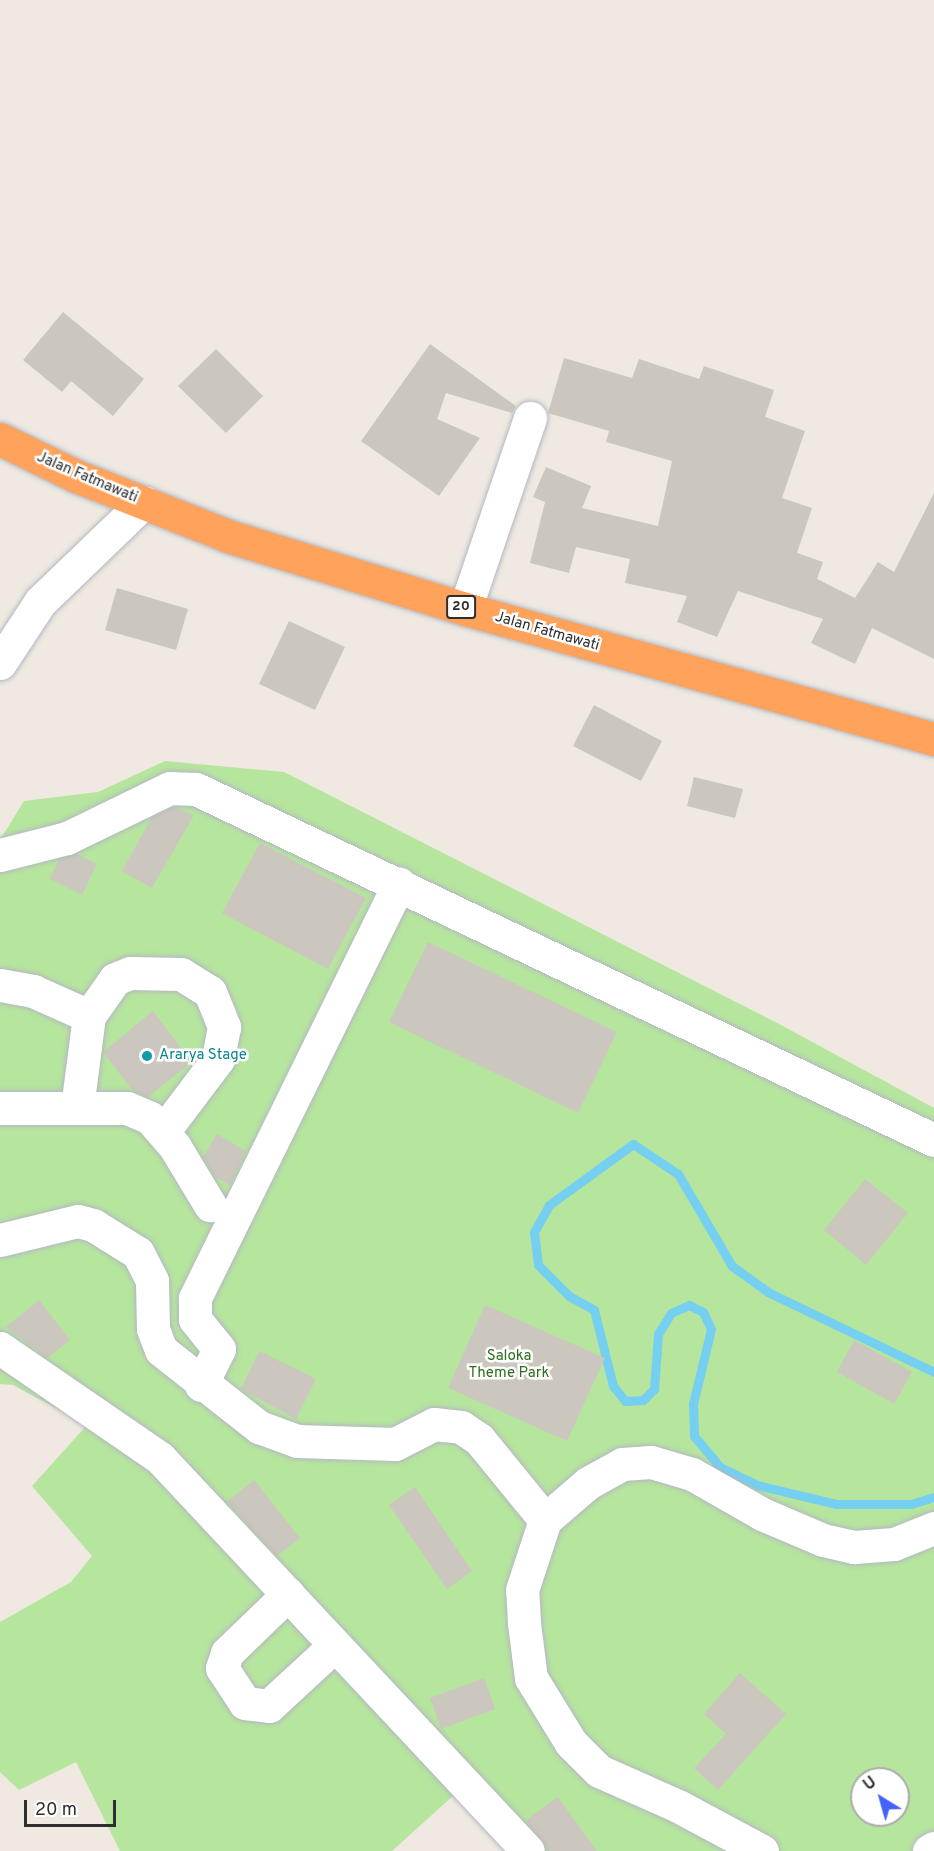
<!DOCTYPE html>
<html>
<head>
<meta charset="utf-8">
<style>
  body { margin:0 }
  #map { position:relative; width:934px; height:1851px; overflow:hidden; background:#efe9e1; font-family:Overpass,sans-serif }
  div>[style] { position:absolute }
  .green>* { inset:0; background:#b6e59e }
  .stream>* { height:9px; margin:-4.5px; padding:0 4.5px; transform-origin:4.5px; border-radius:4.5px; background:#75cff0 }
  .building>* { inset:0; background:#cbc7bf }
  .roads { filter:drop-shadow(0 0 2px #b4b7c1) drop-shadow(0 0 2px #b4b7c1) }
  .minor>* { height:33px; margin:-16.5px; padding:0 16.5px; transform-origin:16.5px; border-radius:16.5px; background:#fff }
  .highway>* { height:33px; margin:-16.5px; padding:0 16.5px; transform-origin:16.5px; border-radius:16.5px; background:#ffa35c }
  .dots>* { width:16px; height:16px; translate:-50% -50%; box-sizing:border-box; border:3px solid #fff; border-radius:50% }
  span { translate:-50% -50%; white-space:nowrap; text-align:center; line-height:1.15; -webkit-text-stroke:5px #fff; paint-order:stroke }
  .shield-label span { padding:2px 4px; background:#fff; border:2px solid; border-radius:4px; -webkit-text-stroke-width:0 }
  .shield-label { font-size:14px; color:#2e2e2e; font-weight:700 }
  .street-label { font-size:15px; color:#2e2e2e }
  .culture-label { font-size:15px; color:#0d838f }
  .left { translate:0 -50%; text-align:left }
  .park-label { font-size:15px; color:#2c6e1b }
  .north { position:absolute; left:850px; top:1767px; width:60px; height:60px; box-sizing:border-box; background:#fff; border:2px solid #ababab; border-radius:50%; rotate:323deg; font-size:16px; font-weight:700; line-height:24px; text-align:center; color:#2e2e2e }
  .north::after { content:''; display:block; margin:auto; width:21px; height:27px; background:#4264fb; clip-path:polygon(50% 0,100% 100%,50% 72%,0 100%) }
  .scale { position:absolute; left:24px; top:1800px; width:92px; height:27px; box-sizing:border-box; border:3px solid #2e2e2e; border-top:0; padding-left:8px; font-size:18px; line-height:21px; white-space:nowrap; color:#2e2e2e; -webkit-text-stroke:4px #fff; paint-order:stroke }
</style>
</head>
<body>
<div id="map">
  <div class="green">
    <i style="clip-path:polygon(evenodd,165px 761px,284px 772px,781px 1025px,934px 1108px,934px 1851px,510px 1851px,454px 1795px,392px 1851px,120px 1851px,76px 1762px,19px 1790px,0 1772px,0 1622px,71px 1582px,92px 1556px,32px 1486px,87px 1425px,13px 1385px,0 1384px,0 840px,24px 801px,98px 792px,165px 761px,862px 1779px,898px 1779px,898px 1815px,862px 1815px,862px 1779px)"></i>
  </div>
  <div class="stream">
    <i style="left:934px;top:1372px;width:184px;rotate:-154.3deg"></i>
    <i style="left:768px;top:1292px;width:44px;rotate:-144.2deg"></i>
    <i style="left:732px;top:1266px;width:107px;rotate:-120.4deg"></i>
    <i style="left:678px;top:1174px;width:54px;rotate:-146.3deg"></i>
    <i style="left:633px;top:1144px;width:104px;rotate:144deg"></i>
    <i style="left:549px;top:1205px;width:31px;rotate:119deg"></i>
    <i style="left:534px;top:1232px;width:33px;rotate:83deg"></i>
    <i style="left:538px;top:1265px;width:44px;rotate:45deg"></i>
    <i style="left:569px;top:1296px;width:29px;rotate:29deg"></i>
    <i style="left:594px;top:1310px;width:78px;rotate:76deg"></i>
    <i style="left:613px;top:1386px;width:19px;rotate:51deg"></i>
    <i style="left:625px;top:1401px;width:18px;rotate:-3deg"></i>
    <i style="left:643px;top:1400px;width:16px;rotate:-45deg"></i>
    <i style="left:654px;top:1389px;width:55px;rotate:-85.8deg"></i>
    <i style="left:658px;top:1334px;width:25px;rotate:-58deg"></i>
    <i style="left:671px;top:1313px;width:20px;rotate:-24deg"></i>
    <i style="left:689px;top:1305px;width:16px;rotate:27deg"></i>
    <i style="left:703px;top:1312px;width:19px;rotate:65deg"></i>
    <i style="left:711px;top:1329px;width:77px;rotate:103.5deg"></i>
    <i style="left:693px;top:1404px;width:32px;rotate:88deg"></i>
    <i style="left:694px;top:1436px;width:40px;rotate:50deg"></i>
    <i style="left:720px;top:1467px;width:41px;rotate:25.9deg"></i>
    <i style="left:757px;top:1485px;width:81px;rotate:13.5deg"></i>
    <i style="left:836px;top:1504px;width:75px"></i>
    <i style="left:911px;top:1504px;width:24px;rotate:-17deg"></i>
  </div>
  <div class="building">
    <i style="clip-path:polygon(63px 312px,144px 379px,113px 416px,71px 381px,62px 392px,23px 360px)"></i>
    <i style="clip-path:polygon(430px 344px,516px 406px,512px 413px,446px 393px,437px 419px,480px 438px,439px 496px,361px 441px)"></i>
    <i style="clip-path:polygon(216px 349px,263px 396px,226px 433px,178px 386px)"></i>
    <i style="clip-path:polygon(564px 358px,632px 378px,639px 359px,699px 379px,704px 366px,774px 390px,765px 417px,805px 431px,782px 498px,812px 508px,797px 553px,823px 562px,817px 579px,855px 598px,878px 562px,894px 572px,934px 493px,934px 659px,872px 628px,855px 664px,811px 643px,823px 619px,738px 591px,717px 637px,677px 622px,687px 596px,625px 583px,630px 559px,576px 547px,569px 573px,530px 563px,545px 502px,533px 497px,546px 467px,591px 486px,582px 508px,658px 526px,672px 461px,606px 442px,609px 431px,548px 413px)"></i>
    <i style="clip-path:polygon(117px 588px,188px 609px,176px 650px,105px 630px)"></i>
    <i style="clip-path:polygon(289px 621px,345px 647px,315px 710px,259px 684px)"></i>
    <i style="clip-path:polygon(594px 705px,662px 741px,641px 781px,573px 746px)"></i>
    <i style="clip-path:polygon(694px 777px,743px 789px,735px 818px,687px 806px)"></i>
    <i style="clip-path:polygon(174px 807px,194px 815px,152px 888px,122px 871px,152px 817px)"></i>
    <i style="clip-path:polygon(260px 843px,366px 898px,328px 969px,222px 913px)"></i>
    <i style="clip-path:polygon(77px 854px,97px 864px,82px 895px,50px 879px,59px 859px)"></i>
    <i style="clip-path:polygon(428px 942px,617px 1032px,578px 1113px,389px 1022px)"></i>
    <i style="clip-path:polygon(153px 1011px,192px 1062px,148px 1097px,133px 1091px,103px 1052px)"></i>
    <i style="clip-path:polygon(217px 1134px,246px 1151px,230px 1185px,215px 1177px,203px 1157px)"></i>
    <i style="clip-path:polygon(865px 1179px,908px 1213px,866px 1265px,824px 1230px)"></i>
    <i style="clip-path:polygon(39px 1300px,70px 1340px,47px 1358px,6px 1327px)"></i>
    <i style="clip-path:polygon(485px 1305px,605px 1358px,567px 1441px,448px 1388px)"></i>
    <i style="clip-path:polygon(854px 1340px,912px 1372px,894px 1404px,837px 1372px)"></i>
    <i style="clip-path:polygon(259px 1351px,316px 1379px,296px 1419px,241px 1389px)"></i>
    <i style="clip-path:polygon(254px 1480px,300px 1538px,277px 1556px,227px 1502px)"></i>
    <i style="clip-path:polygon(415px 1487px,472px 1571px,447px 1589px,389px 1505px)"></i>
    <i style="clip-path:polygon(740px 1673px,786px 1714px,718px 1790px,694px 1768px,726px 1734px,704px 1714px)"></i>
    <i style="clip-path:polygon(484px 1678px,495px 1709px,441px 1729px,430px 1698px)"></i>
    <i style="clip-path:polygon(558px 1797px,597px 1851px,548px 1851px,526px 1820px)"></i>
  </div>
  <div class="roads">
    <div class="minor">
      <i style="left:465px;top:609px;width:202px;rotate:-71.2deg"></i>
      <i style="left:0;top:663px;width:73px;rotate:-56.7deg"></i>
      <i style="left:40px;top:602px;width:144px;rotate:-43.9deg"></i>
      <i style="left:0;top:855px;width:69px;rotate:-14.2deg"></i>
      <i style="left:67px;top:838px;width:114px;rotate:-25.9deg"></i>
      <i style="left:170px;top:788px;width:26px;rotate:2deg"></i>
      <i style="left:196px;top:789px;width:817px;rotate:25.44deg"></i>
      <i style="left:0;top:985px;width:34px;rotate:10deg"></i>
      <i style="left:33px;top:991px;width:61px;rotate:24.1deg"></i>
      <i style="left:89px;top:1016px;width:45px;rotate:-54.9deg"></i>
      <i style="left:115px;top:979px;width:16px;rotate:-22deg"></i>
      <i style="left:130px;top:973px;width:51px;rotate:1.1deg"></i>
      <i style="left:181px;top:974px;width:34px;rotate:32deg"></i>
      <i style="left:210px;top:992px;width:38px;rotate:68deg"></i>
      <i style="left:224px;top:1027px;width:33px;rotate:101deg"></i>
      <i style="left:218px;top:1059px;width:91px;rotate:127deg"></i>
      <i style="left:0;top:1108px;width:127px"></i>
      <i style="left:127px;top:1108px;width:25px;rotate:23deg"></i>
      <i style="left:150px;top:1118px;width:38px;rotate:49deg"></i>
      <i style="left:175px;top:1147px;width:68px;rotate:58.9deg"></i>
      <i style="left:77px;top:1108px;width:93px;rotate:-82.6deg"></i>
      <i style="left:0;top:1240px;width:80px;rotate:-13.7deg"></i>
      <i style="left:78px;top:1221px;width:16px;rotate:15deg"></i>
      <i style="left:93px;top:1225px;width:53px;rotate:31.9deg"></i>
      <i style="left:138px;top:1253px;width:31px;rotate:63deg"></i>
      <i style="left:152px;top:1281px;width:48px;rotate:88.8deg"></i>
      <i style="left:153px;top:1329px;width:22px;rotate:69deg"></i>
      <i style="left:161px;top:1350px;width:125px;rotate:38.2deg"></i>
      <i style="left:259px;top:1427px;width:40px;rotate:20.2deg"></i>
      <i style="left:297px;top:1441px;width:98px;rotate:1.8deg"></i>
      <i style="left:395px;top:1444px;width:44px;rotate:-27.1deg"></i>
      <i style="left:434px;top:1424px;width:27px;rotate:6deg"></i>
      <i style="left:461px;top:1427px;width:22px;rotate:34deg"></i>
      <i style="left:479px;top:1439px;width:104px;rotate:50.8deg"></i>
      <i style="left:0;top:1348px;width:194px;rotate:34.5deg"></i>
      <i style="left:160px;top:1458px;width:538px;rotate:46.88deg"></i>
      <i style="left:201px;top:1385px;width:40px;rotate:-63.4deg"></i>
      <i style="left:219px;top:1349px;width:38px;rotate:-129deg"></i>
      <i style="left:195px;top:1319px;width:21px;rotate:-90deg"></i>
      <i style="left:195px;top:1298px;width:462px;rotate:-63.8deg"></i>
      <i style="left:288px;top:1594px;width:85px;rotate:136deg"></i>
      <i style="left:227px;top:1653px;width:16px;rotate:108deg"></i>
      <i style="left:222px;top:1668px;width:42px;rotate:56.7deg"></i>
      <i style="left:245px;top:1703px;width:24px;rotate:7deg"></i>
      <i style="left:269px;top:1706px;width:90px;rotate:-42.7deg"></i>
      <i style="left:762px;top:1851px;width:95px;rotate:-151.8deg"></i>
      <i style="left:678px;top:1806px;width:86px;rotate:-156.1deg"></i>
      <i style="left:599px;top:1771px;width:40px;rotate:-135deg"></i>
      <i style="left:571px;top:1743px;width:76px;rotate:-121.6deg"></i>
      <i style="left:531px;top:1678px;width:55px;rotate:-97.3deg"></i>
      <i style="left:524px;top:1623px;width:33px;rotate:-93deg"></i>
      <i style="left:522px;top:1590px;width:74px;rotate:-71.8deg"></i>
      <i style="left:545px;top:1520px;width:57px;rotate:-40.7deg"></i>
      <i style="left:588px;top:1483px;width:39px;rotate:-29deg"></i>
      <i style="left:622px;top:1464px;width:29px;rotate:-4deg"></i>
      <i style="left:651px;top:1462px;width:43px;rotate:16.3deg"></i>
      <i style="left:692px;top:1474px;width:81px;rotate:29.7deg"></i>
      <i style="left:762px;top:1514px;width:66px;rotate:23.1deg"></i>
      <i style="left:823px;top:1540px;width:32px;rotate:13deg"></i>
      <i style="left:854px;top:1547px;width:40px;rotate:-4.3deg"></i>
      <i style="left:894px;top:1544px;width:43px;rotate:-21.8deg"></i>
      <i style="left:929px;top:1851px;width:6px;rotate:-31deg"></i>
    </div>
    <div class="highway">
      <i style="left:0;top:439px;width:85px;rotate:26deg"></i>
      <i style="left:76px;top:476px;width:163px;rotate:21.5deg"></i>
      <i style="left:228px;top:536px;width:248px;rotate:17.1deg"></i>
      <i style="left:465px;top:609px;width:487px;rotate:15.5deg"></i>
    </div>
  </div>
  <div class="dots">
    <i style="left:147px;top:1056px;background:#0f9aa8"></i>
  </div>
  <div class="shield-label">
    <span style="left:461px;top:607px">20</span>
  </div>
  <div class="street-label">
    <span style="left:87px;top:478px;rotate:23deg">Jalan Fatmawati</span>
    <span style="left:547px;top:632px;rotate:16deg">Jalan Fatmawati</span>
  </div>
  <div class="culture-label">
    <span class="left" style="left:159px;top:1056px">Ararya Stage</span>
  </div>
  <div class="park-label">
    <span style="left:509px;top:1365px">Saloka<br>Theme Park</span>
  </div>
  <div class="north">U</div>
  <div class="scale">20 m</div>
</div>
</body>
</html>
